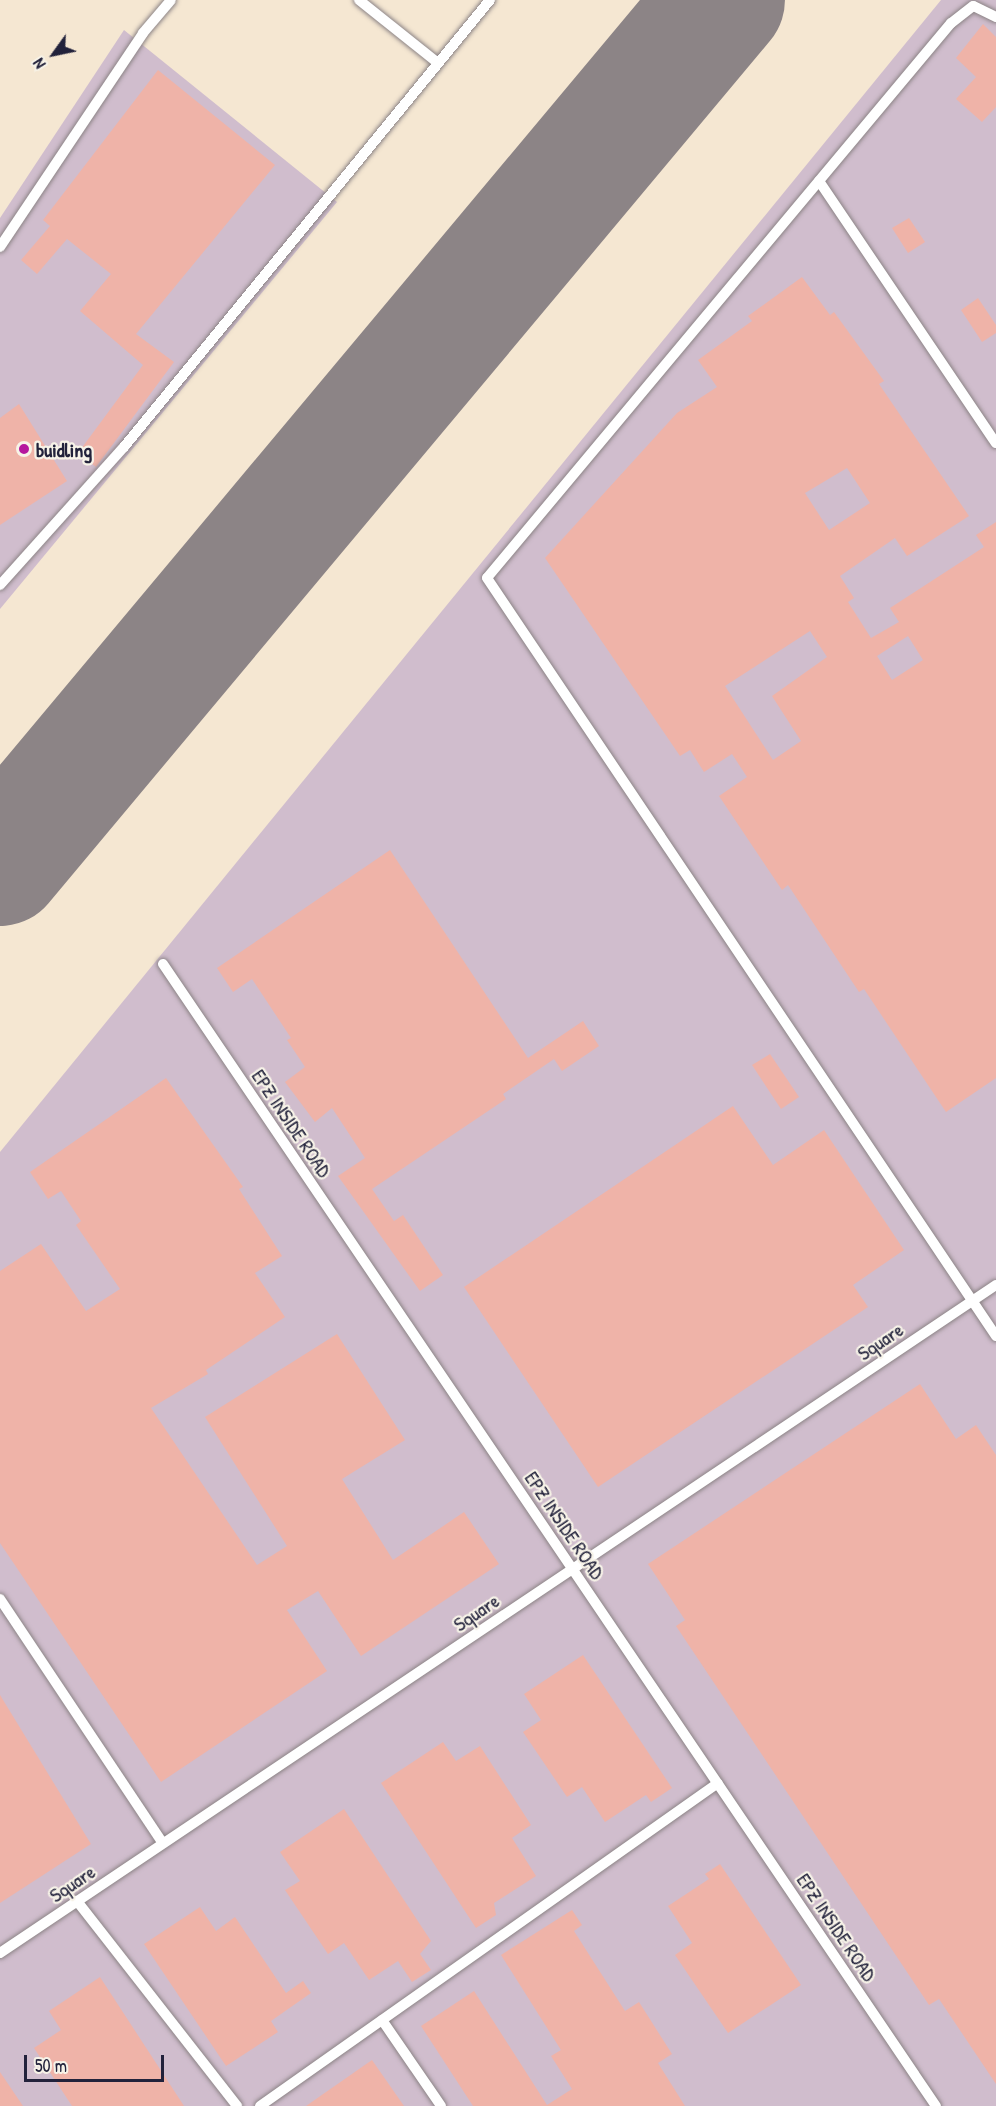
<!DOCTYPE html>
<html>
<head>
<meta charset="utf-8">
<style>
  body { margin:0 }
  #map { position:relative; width:996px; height:2106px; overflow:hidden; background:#f5e7d2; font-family:"Patrick Hand",sans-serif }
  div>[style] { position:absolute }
  .industrial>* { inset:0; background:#d0bdcd }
  .runway>* { height:126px; margin:-63px; padding:0 63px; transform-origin:63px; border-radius:63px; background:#8c8486 }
  .building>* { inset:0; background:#efb3a8 }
  .roads { filter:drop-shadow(0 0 2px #8c8486) drop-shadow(0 0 2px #8c8486) }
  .lane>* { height:10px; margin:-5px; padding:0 5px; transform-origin:5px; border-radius:5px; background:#fff }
  .dots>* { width:16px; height:16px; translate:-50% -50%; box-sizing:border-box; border:3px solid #f7f3e8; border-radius:50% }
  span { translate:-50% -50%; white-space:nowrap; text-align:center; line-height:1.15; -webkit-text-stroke:4.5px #f7f3e8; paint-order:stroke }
  .poi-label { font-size:20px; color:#22223b; font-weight:700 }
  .left { translate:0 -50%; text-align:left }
  .street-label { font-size:20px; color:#22223b }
  .north { position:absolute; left:24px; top:24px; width:60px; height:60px; -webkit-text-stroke:4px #f7f3e8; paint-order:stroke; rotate:237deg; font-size:16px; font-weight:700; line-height:24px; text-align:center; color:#22223b }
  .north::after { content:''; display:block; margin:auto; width:21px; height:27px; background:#22223b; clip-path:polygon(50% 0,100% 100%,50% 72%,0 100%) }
  .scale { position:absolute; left:24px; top:2055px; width:140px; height:27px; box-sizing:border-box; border:3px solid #22223b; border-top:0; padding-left:8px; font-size:18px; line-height:21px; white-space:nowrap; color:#22223b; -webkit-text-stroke:4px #f7f3e8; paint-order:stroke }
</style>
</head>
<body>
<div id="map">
  <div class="industrial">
    <i style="clip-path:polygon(941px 0,996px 0,996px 2106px,0 2106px,0 1152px)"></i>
    <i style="clip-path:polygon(124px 30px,337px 202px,0 609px,0 218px)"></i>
  </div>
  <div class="runway">
    <i style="left:0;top:863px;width:1125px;rotate:-50.08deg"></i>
  </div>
  <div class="building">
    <i style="clip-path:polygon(983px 24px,996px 37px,996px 107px,982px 122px,956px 99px,976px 77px,956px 58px)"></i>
    <i style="clip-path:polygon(158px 70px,275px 165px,136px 334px,174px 362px,96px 467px,78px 453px,143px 365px,80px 311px,111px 274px,67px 239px,37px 274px,21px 260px,50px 226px,43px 220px)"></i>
    <i style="clip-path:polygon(909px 218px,925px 242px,908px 253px,892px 228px)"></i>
    <i style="clip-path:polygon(evenodd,802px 277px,830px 315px,834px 312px,884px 381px,879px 384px,969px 516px,907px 556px,895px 538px,840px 576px,854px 598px,848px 602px,871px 638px,899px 622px,890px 608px,984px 547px,976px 535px,996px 522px,996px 1078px,946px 1112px,864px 989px,859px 992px,788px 885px,782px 890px,719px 796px,747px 777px,732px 754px,704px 772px,690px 750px,680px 756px,545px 558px,677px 413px,717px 387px,698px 360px,752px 321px,748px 316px,802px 277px,847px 468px,870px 503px,829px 530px,805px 493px,847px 468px,802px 277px,810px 631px,827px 657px,772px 696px,801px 741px,773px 760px,725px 686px,810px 631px,802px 277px,908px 636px,923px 660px,892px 680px,877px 656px,908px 636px)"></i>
    <i style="clip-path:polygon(978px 298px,996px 325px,996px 333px,982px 342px,961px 310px)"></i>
    <i style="clip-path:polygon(19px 404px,67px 481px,0 525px,0 418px)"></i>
    <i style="clip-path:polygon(390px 850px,528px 1058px,583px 1021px,599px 1046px,562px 1071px,554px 1059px,503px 1094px,506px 1099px,372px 1189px,394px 1221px,403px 1215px,443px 1275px,420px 1291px,338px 1176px,365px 1158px,332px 1108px,315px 1122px,285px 1082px,305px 1067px,287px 1040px,291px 1038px,252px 979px,233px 992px,217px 968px)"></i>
    <i style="clip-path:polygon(770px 1054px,799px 1097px,781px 1109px,752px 1065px)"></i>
    <i style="clip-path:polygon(166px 1078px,243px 1187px,239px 1189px,282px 1256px,255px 1273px,285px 1317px,206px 1370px,208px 1374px,151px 1408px,257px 1565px,287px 1546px,205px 1417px,337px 1334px,405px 1440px,342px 1479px,393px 1560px,464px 1512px,499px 1564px,361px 1656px,318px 1591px,287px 1610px,327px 1671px,161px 1782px,0 1543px,0 1271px,41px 1244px,86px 1311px,120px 1289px,76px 1225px,81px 1221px,61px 1191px,48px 1199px,30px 1172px)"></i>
    <i style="clip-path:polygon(733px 1106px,773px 1165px,824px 1130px,904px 1250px,853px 1285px,868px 1307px,598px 1487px,464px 1287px)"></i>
    <i style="clip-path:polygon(920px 1384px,956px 1439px,976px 1425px,996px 1455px,996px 2084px,939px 1999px,929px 2005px,676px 1626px,685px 1620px,648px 1564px)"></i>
    <i style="clip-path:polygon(583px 1655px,672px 1788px,651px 1802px,646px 1795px,605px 1822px,582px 1787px,567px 1797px,523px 1732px,541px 1720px,524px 1694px)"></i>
    <i style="clip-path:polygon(0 1695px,91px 1844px,0 1903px)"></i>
    <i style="clip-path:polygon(443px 1742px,456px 1761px,480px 1746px,531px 1825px,512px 1838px,536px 1876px,494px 1903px,496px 1915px,476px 1928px,381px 1783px)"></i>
    <i style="clip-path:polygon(344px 1809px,431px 1941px,420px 1954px,431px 1970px,412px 1982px,398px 1961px,369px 1980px,344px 1943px,328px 1954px,285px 1890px,300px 1881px,280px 1852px)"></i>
    <i style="clip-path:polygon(720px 1864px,801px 1985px,728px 2033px,675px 1955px,692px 1943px,668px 1906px,709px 1879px,705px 1874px)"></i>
    <i style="clip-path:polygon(200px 1907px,216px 1931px,235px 1917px,286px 1993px,303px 1981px,311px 1993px,271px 2021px,278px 2032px,226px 2066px,144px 1944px)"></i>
    <i style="clip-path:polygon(572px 1910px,582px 1925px,574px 1931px,625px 2011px,639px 2002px,672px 2054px,658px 2063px,685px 2106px,473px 2106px,421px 2026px,474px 1991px,547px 2105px,572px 2089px,551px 2056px,561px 2050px,501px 1955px)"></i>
    <i style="clip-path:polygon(100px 1977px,184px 2106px,72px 2106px,34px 2048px,61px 2030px,49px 2011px)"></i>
    <i style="clip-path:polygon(372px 2060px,404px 2106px,306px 2106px)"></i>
    <i style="clip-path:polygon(0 2072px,23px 2106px,0 2106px)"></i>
  </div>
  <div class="roads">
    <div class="lane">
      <i style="left:359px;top:0;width:101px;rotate:38.6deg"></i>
      <i style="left:996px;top:17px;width:25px;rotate:-154deg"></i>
      <i style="left:973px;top:6px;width:28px;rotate:142deg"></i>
      <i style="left:951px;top:23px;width:723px;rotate:129.9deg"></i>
      <i style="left:487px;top:578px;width:913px;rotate:56.12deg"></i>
      <i style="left:819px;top:181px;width:316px;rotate:56deg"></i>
      <i style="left:0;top:247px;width:257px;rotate:-56.2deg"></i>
      <i style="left:143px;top:33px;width:43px;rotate:-49.7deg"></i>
      <i style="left:0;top:585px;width:186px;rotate:-48.1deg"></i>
      <i style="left:124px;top:447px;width:578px;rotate:-50.69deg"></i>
      <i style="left:163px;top:964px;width:1379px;rotate:55.91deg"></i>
      <i style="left:0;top:1599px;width:293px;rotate:56.3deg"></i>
      <i style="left:77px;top:1901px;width:260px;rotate:52deg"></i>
      <i style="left:0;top:1953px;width:1199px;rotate:-33.85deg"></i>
      <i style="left:382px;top:2020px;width:104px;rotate:55.5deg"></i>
      <i style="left:260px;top:2106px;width:560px;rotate:-35.19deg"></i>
    </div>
  </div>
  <div class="dots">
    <i style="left:24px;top:449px;background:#b5179e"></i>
  </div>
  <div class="poi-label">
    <span class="left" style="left:36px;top:449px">buidling</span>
  </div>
  <div class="street-label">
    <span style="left:292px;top:1123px;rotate:56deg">EPZ INSIDE ROAD</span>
    <span style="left:880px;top:1341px;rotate:-34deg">Square</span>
    <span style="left:565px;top:1525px;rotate:56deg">EPZ INSIDE ROAD</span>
    <span style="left:476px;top:1612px;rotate:-34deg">Square</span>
    <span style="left:72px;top:1883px;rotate:-34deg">Square</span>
    <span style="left:837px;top:1927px;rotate:56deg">EPZ INSIDE ROAD</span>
  </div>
  <div class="north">N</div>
  <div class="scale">50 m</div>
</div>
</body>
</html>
